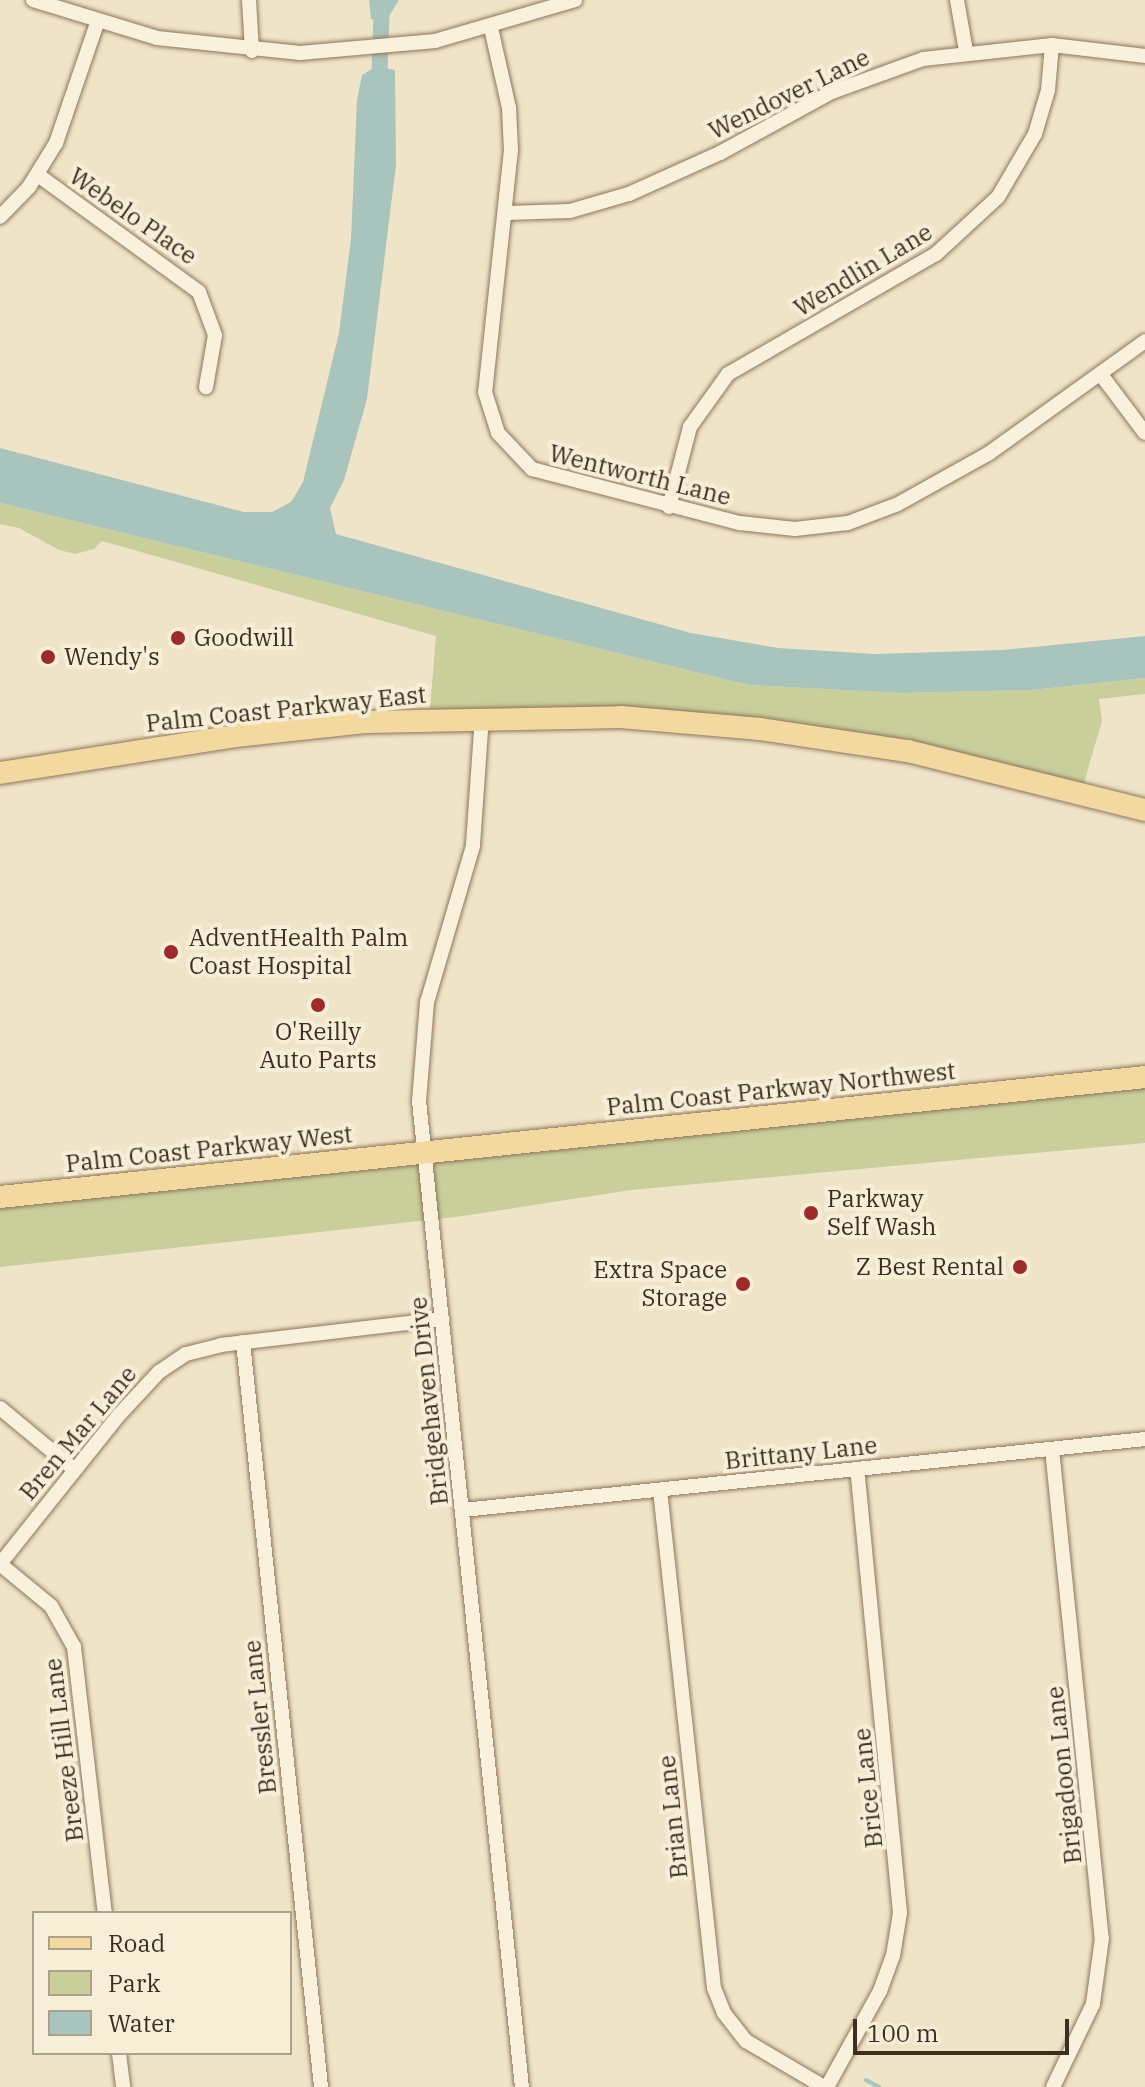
<!DOCTYPE html>
<html>
<head>
<meta charset="utf-8">
<style>
  body { margin:0 }
  #map { position:relative; width:1145px; height:2087px; overflow:hidden; background:#f0e4c8; font-family:"IBM Plex Serif",serif }
  div>[style] { position:absolute }
  .green>* { inset:0; background:#c9cf9b }
  .water>* { inset:0; background:#a9c4bc }
  .stream>* { height:4px; margin:-2px; padding:0 2px; transform-origin:2px; border-radius:2px; background:#a9c4bc }
  .canal>* { height:16px; margin:-8px; padding:0 8px; transform-origin:8px; border-radius:8px; background:#a9c4bc }
  .roads { filter:drop-shadow(0 0 2px #8d765c) drop-shadow(0 0 2px #8d765c) }
  .minor>* { height:14px; margin:-7px; padding:0 7px; transform-origin:7px; border-radius:7px; background:#faf1dc }
  .primary>* { height:22px; margin:-11px; padding:0 11px; transform-origin:11px; border-radius:11px; background:#f3d9a0 }
  .dots>* { width:22px; height:22px; translate:-50% -50%; box-sizing:border-box; border:4px solid #f7eed8; border-radius:50% }
  span { translate:-50% -50%; white-space:nowrap; text-align:center; line-height:1.15; -webkit-text-stroke:8px #f7eed8; paint-order:stroke }
  .street-label { font-size:24px; color:#3d2e20 }
  .poi-label { font-size:24px; color:#3d2e20 }
  .left { translate:0 -50%; text-align:left }
  .right { translate:-100% -50%; text-align:right }
  .legend { position:absolute; left:32px; top:1911px; width:260px; height:144px; box-sizing:border-box; background:#f7eed8; border:2px solid #ada18e; margin:0; padding:10px 14px; list-style:none; font-size:24px; color:#3d2e20 }
  .legend li { display:flex; align-items:center; gap:16px; height:40px }
  .legend b { width:40px; border:2px solid #ada18e }
  .scale { position:absolute; left:853px; top:2019px; width:216px; height:36px; box-sizing:border-box; border:4px solid #3d2e20; border-top:0; padding-left:10px; font-size:24px; line-height:28px; white-space:nowrap; color:#3d2e20; -webkit-text-stroke:6px #f7eed8; paint-order:stroke }
</style>
</head>
<body>
<div id="map">
  <div class="green">
    <i style="clip-path:polygon(0 503px,749px 685px,901px 693px,1032px 690px,1145px 678px,1145px 694px,1099px 699px,1102px 721px,1083px 786px,593px 709px,430px 709px,436px 636px,102px 541px,94px 549px,75px 554px,59px 550px,19px 528px,0 524px)"></i>
    <i style="clip-path:polygon(1145px 1086px,1145px 1143px,631px 1190px,456px 1217px,0 1267px,0 1206px)"></i>
  </div>
  <div class="water">
    <i style="clip-path:polygon(369px 0,399px 0,386px 21px,371px 19px)"></i>
    <i style="clip-path:polygon(377px 66px,395px 70px,396px 165px,367px 399px,344px 480px,330px 508px,336px 534px,691px 633px,778px 648px,875px 654px,1002px 650px,1145px 636px,1145px 678px,1032px 690px,901px 693px,749px 685px,0 503px,0 448px,244px 512px,272px 512px,291px 502px,303px 482px,339px 333px,351px 239px,357px 100px,362px 75px)"></i>
  </div>
  <div class="stream">
    <i style="left:866px;top:2080px;width:15px;rotate:28deg"></i>
  </div>
  <div class="canal">
    <i style="left:379px;top:86px;width:86px;rotate:-88deg"></i>
  </div>
  <div class="roads">
    <div class="minor">
      <i style="left:33px;top:0;width:130px;rotate:17deg"></i>
      <i style="left:157px;top:38px;width:144px;rotate:6deg"></i>
      <i style="left:300px;top:53px;width:136px;rotate:-5.1deg"></i>
      <i style="left:435px;top:41px;width:146px;rotate:-16.3deg"></i>
      <i style="left:249px;top:0;width:51px;rotate:86.6deg"></i>
      <i style="left:957px;top:0;width:52px;rotate:80deg"></i>
      <i style="left:491px;top:28px;width:82px;rotate:77.3deg"></i>
      <i style="left:509px;top:108px;width:42px;rotate:87.3deg"></i>
      <i style="left:511px;top:150px;width:243px;rotate:96.1deg"></i>
      <i style="left:485px;top:392px;width:43px;rotate:72.4deg"></i>
      <i style="left:498px;top:433px;width:50px;rotate:46.6deg"></i>
      <i style="left:532px;top:469px;width:215px;rotate:14.6deg"></i>
      <i style="left:740px;top:523px;width:55px;rotate:6.2deg"></i>
      <i style="left:795px;top:529px;width:53px;rotate:-6.5deg"></i>
      <i style="left:848px;top:523px;width:53px;rotate:-20.8deg"></i>
      <i style="left:898px;top:504px;width:103px;rotate:-29.1deg"></i>
      <i style="left:988px;top:454px;width:193px;rotate:-35.7deg"></i>
      <i style="left:38px;top:175px;width:199px;rotate:36deg"></i>
      <i style="left:199px;top:292px;width:46px;rotate:69.6deg"></i>
      <i style="left:215px;top:335px;width:53px;rotate:99.8deg"></i>
      <i style="left:507px;top:213px;width:63px;rotate:-1.8deg"></i>
      <i style="left:570px;top:211px;width:61px;rotate:-16.1deg"></i>
      <i style="left:629px;top:194px;width:100px;rotate:-24.3deg"></i>
      <i style="left:720px;top:153px;width:128px;rotate:-28.6deg"></i>
      <i style="left:832px;top:92px;width:97px;rotate:-19.9deg"></i>
      <i style="left:923px;top:59px;width:130px;rotate:-6.2deg"></i>
      <i style="left:1052px;top:45px;width:94px;rotate:6.7deg"></i>
      <i style="left:0;top:217px;width:42px;rotate:-46deg"></i>
      <i style="left:29px;top:187px;width:52px;rotate:-58.5deg"></i>
      <i style="left:56px;top:143px;width:127px;rotate:-71.1deg"></i>
      <i style="left:1102px;top:376px;width:71px;rotate:53deg"></i>
      <i style="left:669px;top:507px;width:83px;rotate:-75.3deg"></i>
      <i style="left:690px;top:427px;width:65px;rotate:-54.4deg"></i>
      <i style="left:728px;top:374px;width:240px;rotate:-30deg"></i>
      <i style="left:936px;top:254px;width:84px;rotate:-42.6deg"></i>
      <i style="left:998px;top:197px;width:73px;rotate:-59.6deg"></i>
      <i style="left:1035px;top:134px;width:46px;rotate:-73.5deg"></i>
      <i style="left:1048px;top:90px;width:45px;rotate:-84.9deg"></i>
      <i style="left:482px;top:716px;width:130px;rotate:94deg"></i>
      <i style="left:473px;top:846px;width:163px;rotate:106.4deg"></i>
      <i style="left:427px;top:1002px;width:99px;rotate:94.6deg"></i>
      <i style="left:419px;top:1101px;width:991px;rotate:84.04deg"></i>
      <i style="left:243px;top:1342px;width:749px;rotate:84.02deg"></i>
      <i style="left:0;top:1408px;width:97px;rotate:39.6deg"></i>
      <i style="left:1052px;top:1449px;width:492px;rotate:84.2deg"></i>
      <i style="left:1102px;top:1938px;width:67px;rotate:97.8deg"></i>
      <i style="left:1093px;top:2004px;width:92px;rotate:115.7deg"></i>
      <i style="left:660px;top:1490px;width:501px;rotate:83.81deg"></i>
      <i style="left:714px;top:1988px;width:27px;rotate:68deg"></i>
      <i style="left:724px;top:2013px;width:36px;rotate:52deg"></i>
      <i style="left:746px;top:2041px;width:91px;rotate:30.5deg"></i>
      <i style="left:463px;top:1510px;width:686px;rotate:-5.94deg"></i>
      <i style="left:0;top:1564px;width:191px;rotate:-51.4deg"></i>
      <i style="left:119px;top:1415px;width:59px;rotate:-47.1deg"></i>
      <i style="left:159px;top:1372px;width:32px;rotate:-34deg"></i>
      <i style="left:186px;top:1354px;width:36px;rotate:-14deg"></i>
      <i style="left:221px;top:1345px;width:223px;rotate:-6.7deg"></i>
      <i style="left:0;top:1564px;width:66px;rotate:39.5deg"></i>
      <i style="left:51px;top:1606px;width:47px;rotate:60.7deg"></i>
      <i style="left:74px;top:1647px;width:268px;rotate:83.4deg"></i>
      <i style="left:119px;top:2053px;width:34px;rotate:83deg"></i>
      <i style="left:827px;top:2087px;width:110px;rotate:-61.1deg"></i>
      <i style="left:880px;top:1991px;width:37px;rotate:-70deg"></i>
      <i style="left:893px;top:1956px;width:44px;rotate:-80.8deg"></i>
      <i style="left:900px;top:1913px;width:446px;rotate:-95.5deg"></i>
    </div>
    <div class="primary">
      <i style="left:0;top:773px;width:238px;rotate:-8.9deg"></i>
      <i style="left:235px;top:736px;width:133px;rotate:-6.1deg"></i>
      <i style="left:367px;top:722px;width:254px;rotate:-1.1deg"></i>
      <i style="left:621px;top:717px;width:140px;rotate:4.9deg"></i>
      <i style="left:760px;top:729px;width:150px;rotate:8.5deg"></i>
      <i style="left:908px;top:751px;width:244px;rotate:14deg"></i>
      <i style="left:0;top:1197px;width:1151px;rotate:-5.98deg"></i>
    </div>
  </div>
  <div class="dots">
    <i style="left:178px;top:638px;background:#9e2a2b"></i>
    <i style="left:48px;top:657px;background:#9e2a2b"></i>
    <i style="left:171px;top:952px;background:#9e2a2b"></i>
    <i style="left:318px;top:1005px;background:#9e2a2b"></i>
    <i style="left:811px;top:1213px;background:#9e2a2b"></i>
    <i style="left:1020px;top:1267px;background:#9e2a2b"></i>
    <i style="left:743px;top:1284px;background:#9e2a2b"></i>
  </div>
  <div class="street-label">
    <span style="left:789px;top:94px;rotate:-26deg">Wendover Lane</span>
    <span style="left:133px;top:216px;rotate:35deg">Webelo Place</span>
    <span style="left:863px;top:270px;rotate:-31deg">Wendlin Lane</span>
    <span style="left:640px;top:475px;rotate:14deg">Wentworth Lane</span>
    <span style="left:286px;top:709px;rotate:-6deg">Palm Coast Parkway East</span>
    <span style="left:781px;top:1089px;rotate:-6deg">Palm Coast Parkway Northwest</span>
    <span style="left:209px;top:1149px;rotate:-6deg">Palm Coast Parkway West</span>
    <span style="left:429px;top:1401px;rotate:-96deg">Bridgehaven Drive</span>
    <span style="left:78px;top:1433px;rotate:-50deg">Bren Mar Lane</span>
    <span style="left:801px;top:1453px;rotate:-6deg">Brittany Lane</span>
    <span style="left:260px;top:1717px;rotate:-96deg">Bressler Lane</span>
    <span style="left:64px;top:1750px;rotate:-97deg">Breeze Hill Lane</span>
    <span style="left:1064px;top:1775px;rotate:-96deg">Brigadoon Lane</span>
    <span style="left:868px;top:1788px;rotate:-96deg">Brice Lane</span>
    <span style="left:673px;top:1817px;rotate:-96deg">Brian Lane</span>
  </div>
  <div class="poi-label">
    <span class="left" style="left:194px;top:638px">Goodwill</span>
    <span class="left" style="left:64px;top:657px">Wendy's</span>
    <span class="left" style="left:189px;top:952px">AdventHealth Palm<br>Coast Hospital</span>
    <span style="left:318px;top:1046px">O'Reilly<br>Auto Parts</span>
    <span class="left" style="left:827px;top:1213px">Parkway<br>Self Wash</span>
    <span class="right" style="left:1004px;top:1267px">Z Best Rental</span>
    <span class="right" style="left:727px;top:1284px">Extra Space<br>Storage</span>
  </div>
  <ul class="legend">
  <li><b style="height:10px;background:#f3d9a0"></b>Road</li>
  <li><b style="height:22px;background:#c9cf9b"></b>Park</li>
  <li><b style="height:22px;background:#a9c4bc"></b>Water</li>
  </ul>
  <div class="scale">100 m</div>
</div>
</body>
</html>
